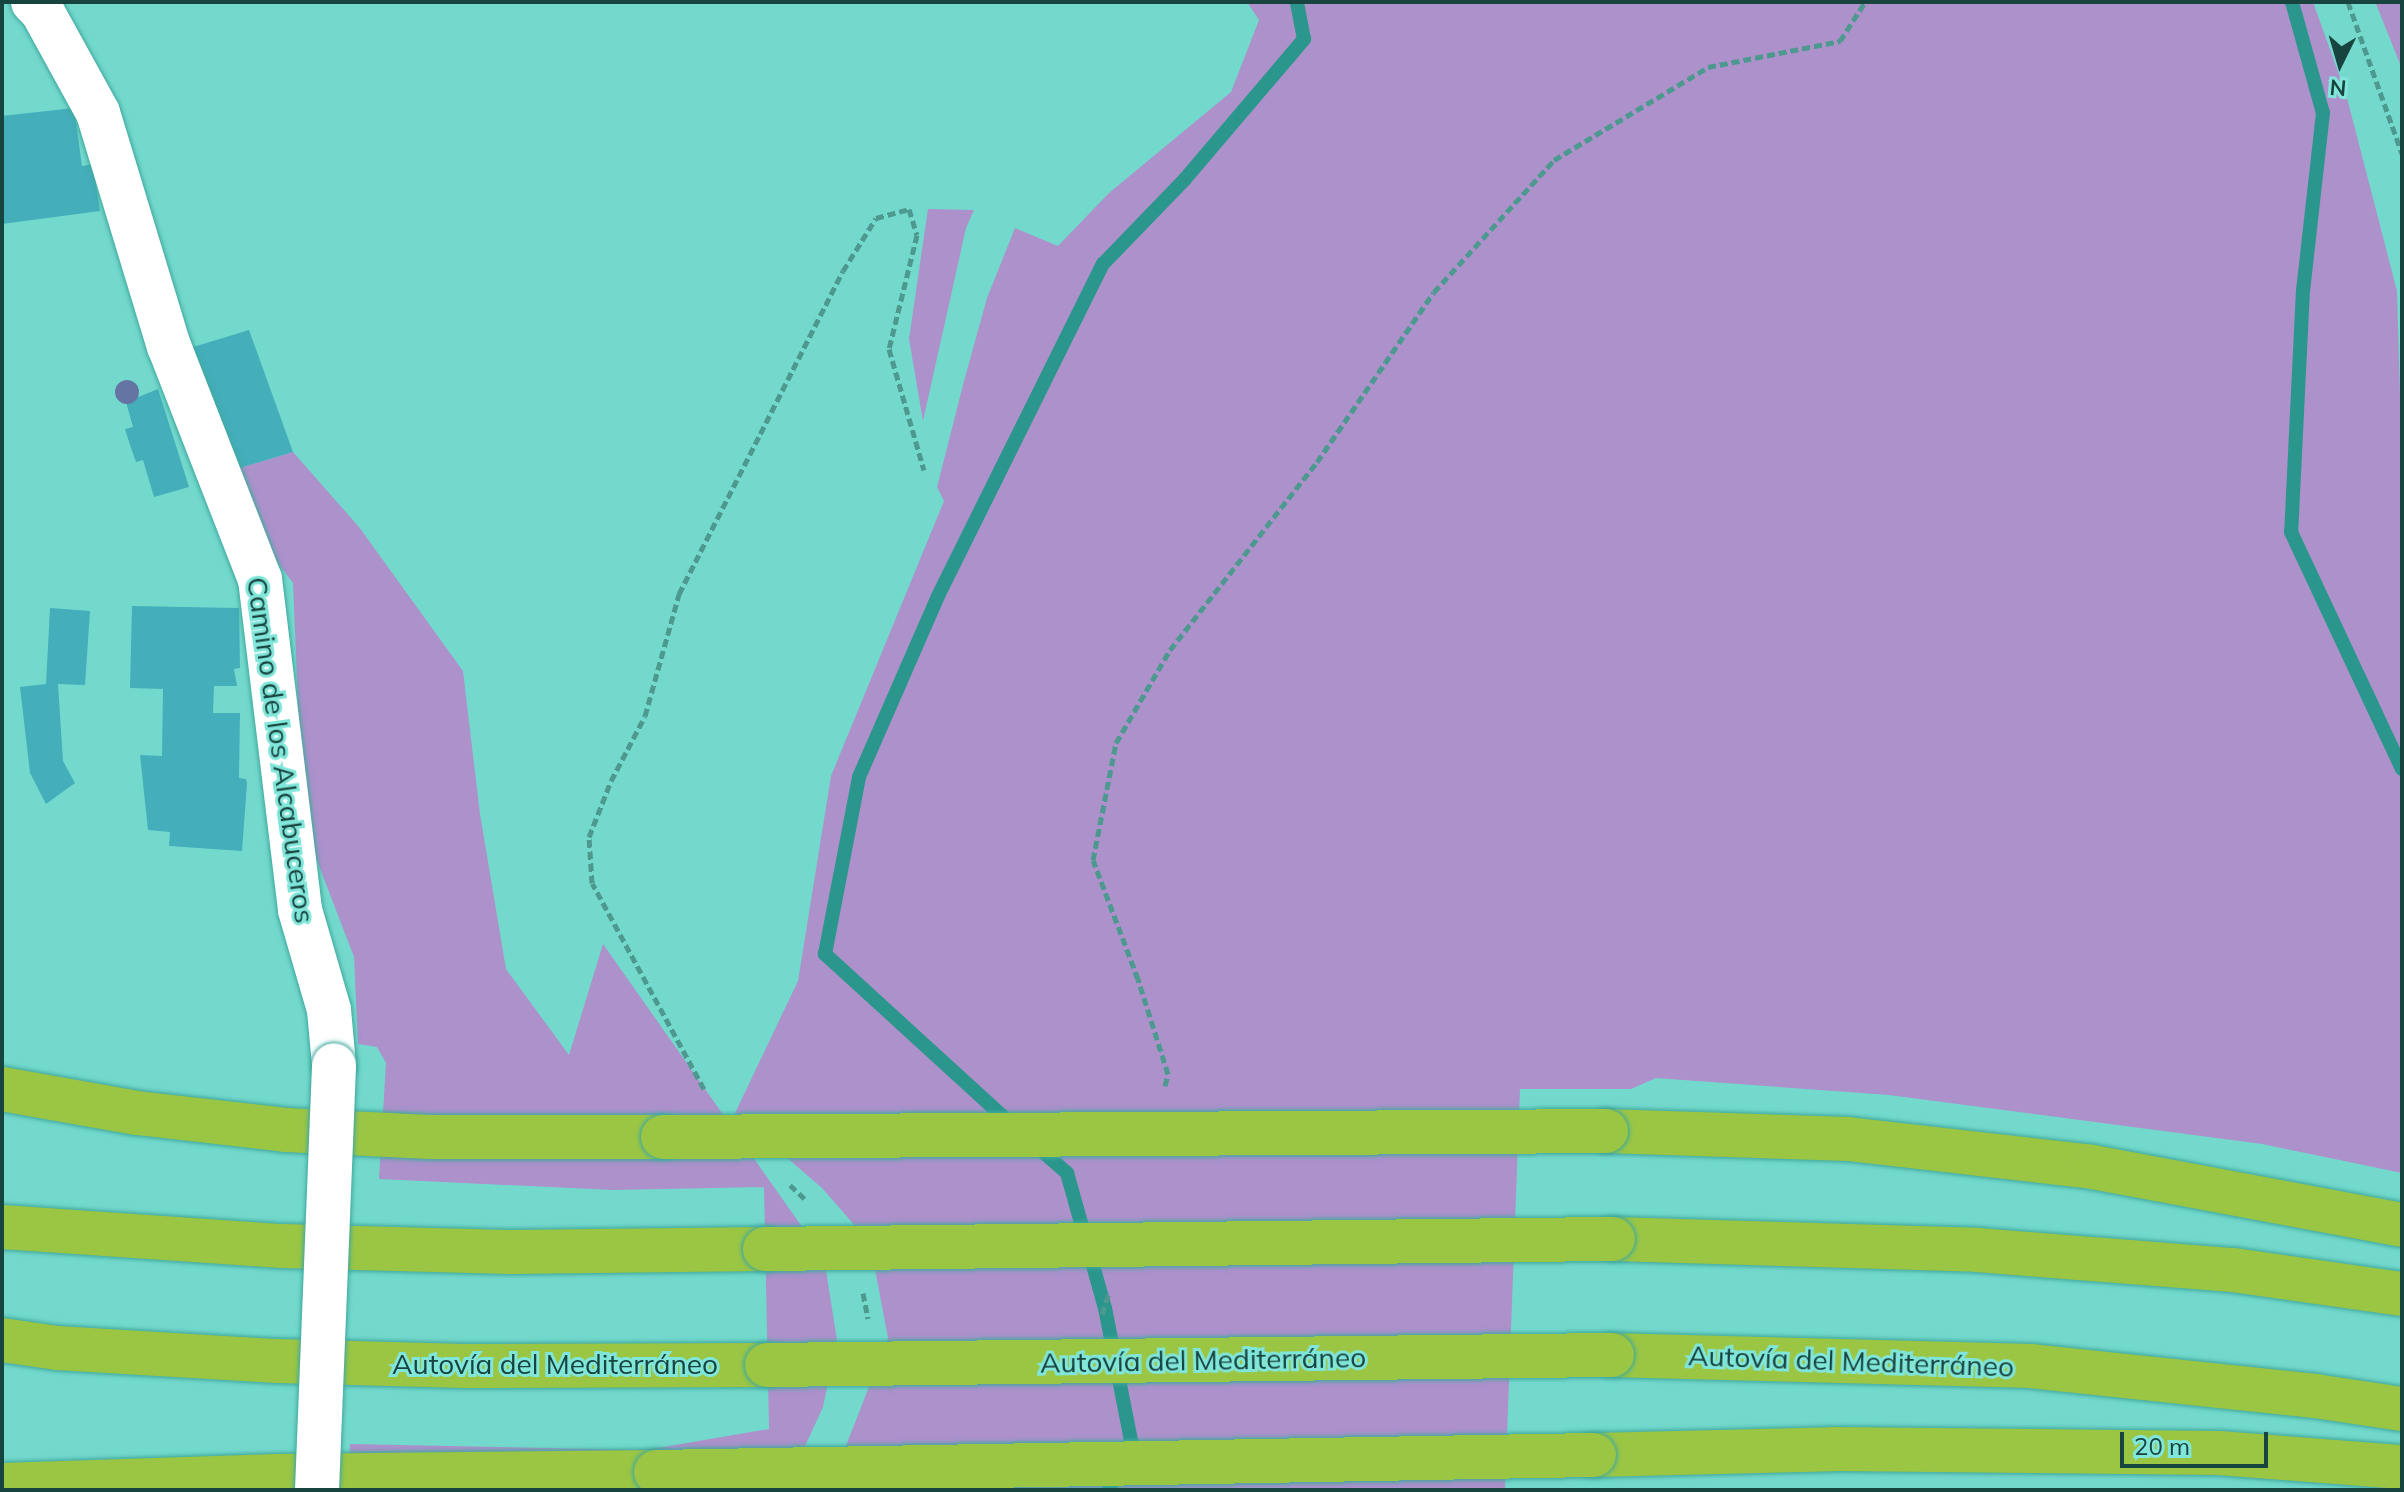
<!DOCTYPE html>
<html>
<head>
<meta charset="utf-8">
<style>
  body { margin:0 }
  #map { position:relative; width:2404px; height:1492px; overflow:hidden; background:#74d9cd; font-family:Mulish,sans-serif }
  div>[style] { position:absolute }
  .green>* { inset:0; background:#ac91cb }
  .stream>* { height:14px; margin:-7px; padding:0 7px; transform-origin:7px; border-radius:7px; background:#2a968c }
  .building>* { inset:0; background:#44aeba }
  .path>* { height:5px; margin-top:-2.5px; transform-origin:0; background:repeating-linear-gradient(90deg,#4d9990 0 8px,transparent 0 12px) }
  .roads { filter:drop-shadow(0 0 2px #3fa89e) drop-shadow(0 0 2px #3fa89e) }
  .minor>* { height:44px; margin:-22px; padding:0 22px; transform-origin:22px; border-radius:22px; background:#fff }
  .motorway>* { height:44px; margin:-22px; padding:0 22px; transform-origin:22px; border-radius:22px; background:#9bc644 }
  .bridges { filter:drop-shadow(0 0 2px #3fa89e) drop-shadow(0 0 2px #3fa89e) }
  .minor-bridge>* { height:44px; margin:-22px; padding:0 22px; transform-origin:22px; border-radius:22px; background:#fff }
  .motorway-bridge>* { height:44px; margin:-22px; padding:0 22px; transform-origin:22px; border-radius:22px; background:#9bc644 }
  .trees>* { width:24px; height:24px; margin:-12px; border-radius:50%; background:#6575a3 }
  span { translate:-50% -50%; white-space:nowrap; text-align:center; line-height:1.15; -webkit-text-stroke:6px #81e6da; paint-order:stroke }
  .street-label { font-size:28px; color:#18443f }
  .frame { position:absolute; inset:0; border:4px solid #18443f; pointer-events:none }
  .north { position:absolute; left:2300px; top:24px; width:80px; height:80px; -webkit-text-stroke:6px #81e6da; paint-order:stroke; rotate:185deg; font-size:22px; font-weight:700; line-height:32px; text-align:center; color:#18443f }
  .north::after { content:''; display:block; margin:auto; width:28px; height:36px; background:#18443f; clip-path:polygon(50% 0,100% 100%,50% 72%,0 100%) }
  .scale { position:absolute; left:2120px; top:1432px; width:148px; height:36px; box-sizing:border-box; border:4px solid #18443f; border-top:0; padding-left:10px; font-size:24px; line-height:28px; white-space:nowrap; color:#18443f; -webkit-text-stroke:6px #81e6da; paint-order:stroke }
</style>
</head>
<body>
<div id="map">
  <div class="green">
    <i style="clip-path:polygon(1247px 2px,2313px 2px,2346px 94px,2397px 291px,2402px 464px,2402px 1173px,2262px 1144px,1889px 1095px,1656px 1078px,1631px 1089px,1520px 1089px,1505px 1490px,814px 1490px,842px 1456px,888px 1338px,870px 1243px,822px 1188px,735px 1113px,798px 981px,831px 776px,944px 501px,937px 487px,964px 381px,987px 298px,1015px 228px,1058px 246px,1109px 193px,1231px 92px,1259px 20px)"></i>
    <i style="clip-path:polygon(2377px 2px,2402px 2px,2402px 69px,2376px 4px)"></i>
    <i style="clip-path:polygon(928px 209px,974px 210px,966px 228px,923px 421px,909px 339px)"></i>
    <i style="clip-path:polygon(293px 452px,359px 527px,463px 671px,480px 814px,506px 969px,569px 1055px,603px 944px,824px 1258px,837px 1340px,823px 1407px,801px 1455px,348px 1490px,350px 1444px,646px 1450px,769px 1429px,764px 1187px,613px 1190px,379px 1179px,386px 1063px,377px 1047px,358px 1044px,354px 957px,303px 824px,293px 583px,256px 534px,233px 470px)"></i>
  </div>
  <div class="stream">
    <i style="left:2292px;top:2px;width:115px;rotate:74.4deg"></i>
    <i style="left:2323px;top:113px;width:178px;rotate:96.4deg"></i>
    <i style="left:2303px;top:290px;width:242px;rotate:92.8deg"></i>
    <i style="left:2291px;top:532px;width:262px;rotate:64.9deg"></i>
    <i style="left:1010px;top:1123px;width:251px;rotate:-137.6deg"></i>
    <i style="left:825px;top:954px;width:180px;rotate:-79.1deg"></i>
    <i style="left:859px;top:777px;width:197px;rotate:-66.4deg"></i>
    <i style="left:938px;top:596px;width:371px;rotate:-63.6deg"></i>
    <i style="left:1103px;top:264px;width:118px;rotate:-46deg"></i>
    <i style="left:1185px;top:179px;width:184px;rotate:-49.6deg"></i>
    <i style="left:1304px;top:39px;width:38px;rotate:-101deg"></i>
    <i style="left:1035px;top:1145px;width:43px;rotate:41.2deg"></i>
    <i style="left:1067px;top:1173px;width:140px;rotate:74.3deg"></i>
    <i style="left:1105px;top:1308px;width:136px;rotate:78.9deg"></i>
    <i style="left:1131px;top:1441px;width:54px;rotate:114.2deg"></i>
  </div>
  <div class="building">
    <i style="clip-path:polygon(74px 108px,82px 166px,93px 164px,100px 211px,2px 224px,2px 116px)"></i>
    <i style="clip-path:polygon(249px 330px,293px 452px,233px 470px,190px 348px)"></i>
    <i style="clip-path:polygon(158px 389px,189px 487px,154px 497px,143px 460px,136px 462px,130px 445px,125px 429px,133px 427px,126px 402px)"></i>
    <i style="clip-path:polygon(132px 606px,239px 608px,240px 668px,234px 669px,237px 686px,214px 686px,213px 713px,240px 713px,239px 778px,246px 779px,247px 783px,242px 851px,169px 846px,170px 832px,148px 830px,140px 755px,162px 756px,163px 689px,130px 688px)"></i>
    <i style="clip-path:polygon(50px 608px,90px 611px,85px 685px,58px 684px,63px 761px,75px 783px,46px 804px,30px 773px,20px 687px,46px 684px)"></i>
  </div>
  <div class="path">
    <i style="left:2348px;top:2px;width:161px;rotate:70.4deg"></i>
    <i style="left:1165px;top:1086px;width:12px;rotate:-76deg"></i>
    <i style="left:1168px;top:1074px;width:100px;rotate:-107.5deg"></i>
    <i style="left:1138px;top:979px;width:127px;rotate:-110.7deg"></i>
    <i style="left:1093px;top:860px;width:119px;rotate:-78.9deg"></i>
    <i style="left:1116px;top:743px;width:108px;rotate:-59.9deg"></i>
    <i style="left:1170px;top:650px;width:239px;rotate:-52deg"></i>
    <i style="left:1317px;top:462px;width:206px;rotate:-55.5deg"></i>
    <i style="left:1434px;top:292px;width:178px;rotate:-47.7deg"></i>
    <i style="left:1554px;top:160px;width:180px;rotate:-31.1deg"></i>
    <i style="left:1708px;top:67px;width:135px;rotate:-11.1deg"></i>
    <i style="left:1840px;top:41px;width:46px;rotate:-57.3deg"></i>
    <i style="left:704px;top:1089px;width:234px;rotate:-118.5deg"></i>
    <i style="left:592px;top:883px;width:46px;rotate:-93.7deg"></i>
    <i style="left:589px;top:837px;width:60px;rotate:-68.6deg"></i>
    <i style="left:611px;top:781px;width:73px;rotate:-62.4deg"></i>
    <i style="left:645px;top:716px;width:127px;rotate:-74.4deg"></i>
    <i style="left:679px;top:594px;width:362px;rotate:-63.1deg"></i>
    <i style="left:843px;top:271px;width:62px;rotate:-58.1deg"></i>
    <i style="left:876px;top:218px;width:34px;rotate:-15deg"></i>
    <i style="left:909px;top:209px;width:27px;rotate:73deg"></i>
    <i style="left:917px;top:235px;width:117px;rotate:103.8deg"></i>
    <i style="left:889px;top:349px;width:126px;rotate:73.9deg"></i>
    <i style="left:790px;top:1185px;width:22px;rotate:43deg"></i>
    <i style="left:863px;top:1293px;width:26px;rotate:79deg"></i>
    <i style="left:1102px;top:1314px;width:22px;rotate:-72deg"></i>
  </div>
  <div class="roads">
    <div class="minor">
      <i style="left:33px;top:2px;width:13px;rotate:45deg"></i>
      <i style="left:42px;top:11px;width:116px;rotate:61.2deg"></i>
      <i style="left:98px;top:113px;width:244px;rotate:73.1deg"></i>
      <i style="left:169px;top:346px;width:250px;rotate:68.7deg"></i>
      <i style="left:260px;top:579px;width:333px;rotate:83.1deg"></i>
      <i style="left:300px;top:910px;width:104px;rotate:73.8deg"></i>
      <i style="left:329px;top:1010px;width:55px;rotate:84.8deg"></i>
    </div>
    <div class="motorway">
      <i style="left:2px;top:1089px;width:137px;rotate:10.1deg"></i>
      <i style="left:137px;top:1113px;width:150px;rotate:6.5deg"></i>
      <i style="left:286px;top:1130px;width:144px;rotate:2.8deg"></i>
      <i style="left:430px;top:1137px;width:233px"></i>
      <i style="left:1606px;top:1131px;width:242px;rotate:1.9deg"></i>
      <i style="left:1848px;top:1139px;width:246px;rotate:6.5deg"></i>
      <i style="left:2092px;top:1167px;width:315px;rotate:10.6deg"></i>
      <i style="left:2px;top:1227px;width:281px;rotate:3.9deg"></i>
      <i style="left:282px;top:1246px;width:228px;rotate:1.5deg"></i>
      <i style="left:510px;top:1252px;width:255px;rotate:-0.7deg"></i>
      <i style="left:1613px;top:1239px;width:364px;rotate:1.7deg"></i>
      <i style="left:1977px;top:1250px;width:257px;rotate:4.5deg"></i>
      <i style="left:2233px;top:1270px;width:171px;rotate:8.1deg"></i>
      <i style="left:2px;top:1340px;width:56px;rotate:8.3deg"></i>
      <i style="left:57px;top:1348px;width:221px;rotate:3.4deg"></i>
      <i style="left:278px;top:1361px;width:187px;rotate:1.5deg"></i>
      <i style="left:465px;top:1366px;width:302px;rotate:-0.2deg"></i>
      <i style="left:1612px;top:1355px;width:418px;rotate:1.5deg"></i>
      <i style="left:2030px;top:1366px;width:287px;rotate:6deg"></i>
      <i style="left:2315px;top:1396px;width:88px;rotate:8.5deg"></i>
      <i style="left:1594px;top:1455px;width:239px;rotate:-1.4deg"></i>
      <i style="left:1833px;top:1449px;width:386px;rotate:0.6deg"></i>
      <i style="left:2219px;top:1453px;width:184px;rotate:4.4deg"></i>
      <i style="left:2px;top:1485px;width:275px;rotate:-1.9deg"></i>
      <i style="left:277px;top:1476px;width:379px;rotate:-0.6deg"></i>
    </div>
  </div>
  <div class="bridges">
    <div class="minor-bridge">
      <i style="left:317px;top:1490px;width:425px;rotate:-87.7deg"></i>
    </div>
    <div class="motorway-bridge">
      <i style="left:663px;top:1137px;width:943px;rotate:-0.36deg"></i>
      <i style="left:765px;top:1249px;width:848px;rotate:-0.68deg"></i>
      <i style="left:767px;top:1365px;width:845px;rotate:-0.68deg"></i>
      <i style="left:656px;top:1472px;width:938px;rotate:-1.04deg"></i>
    </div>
  </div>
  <div class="trees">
    <i style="left:127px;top:392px"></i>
  </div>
  <div class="street-label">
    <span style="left:281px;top:750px;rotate:82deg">Camino de los Alcabuceros</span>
    <span style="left:1203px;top:1360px;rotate:-1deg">Autovía del Mediterráneo</span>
    <span style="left:1851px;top:1361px;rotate:2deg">Autovía del Mediterráneo</span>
    <span style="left:555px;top:1364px">Autovía del Mediterráneo</span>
  </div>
  <div class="frame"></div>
  <div class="north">N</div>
  <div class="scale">20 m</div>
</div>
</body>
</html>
